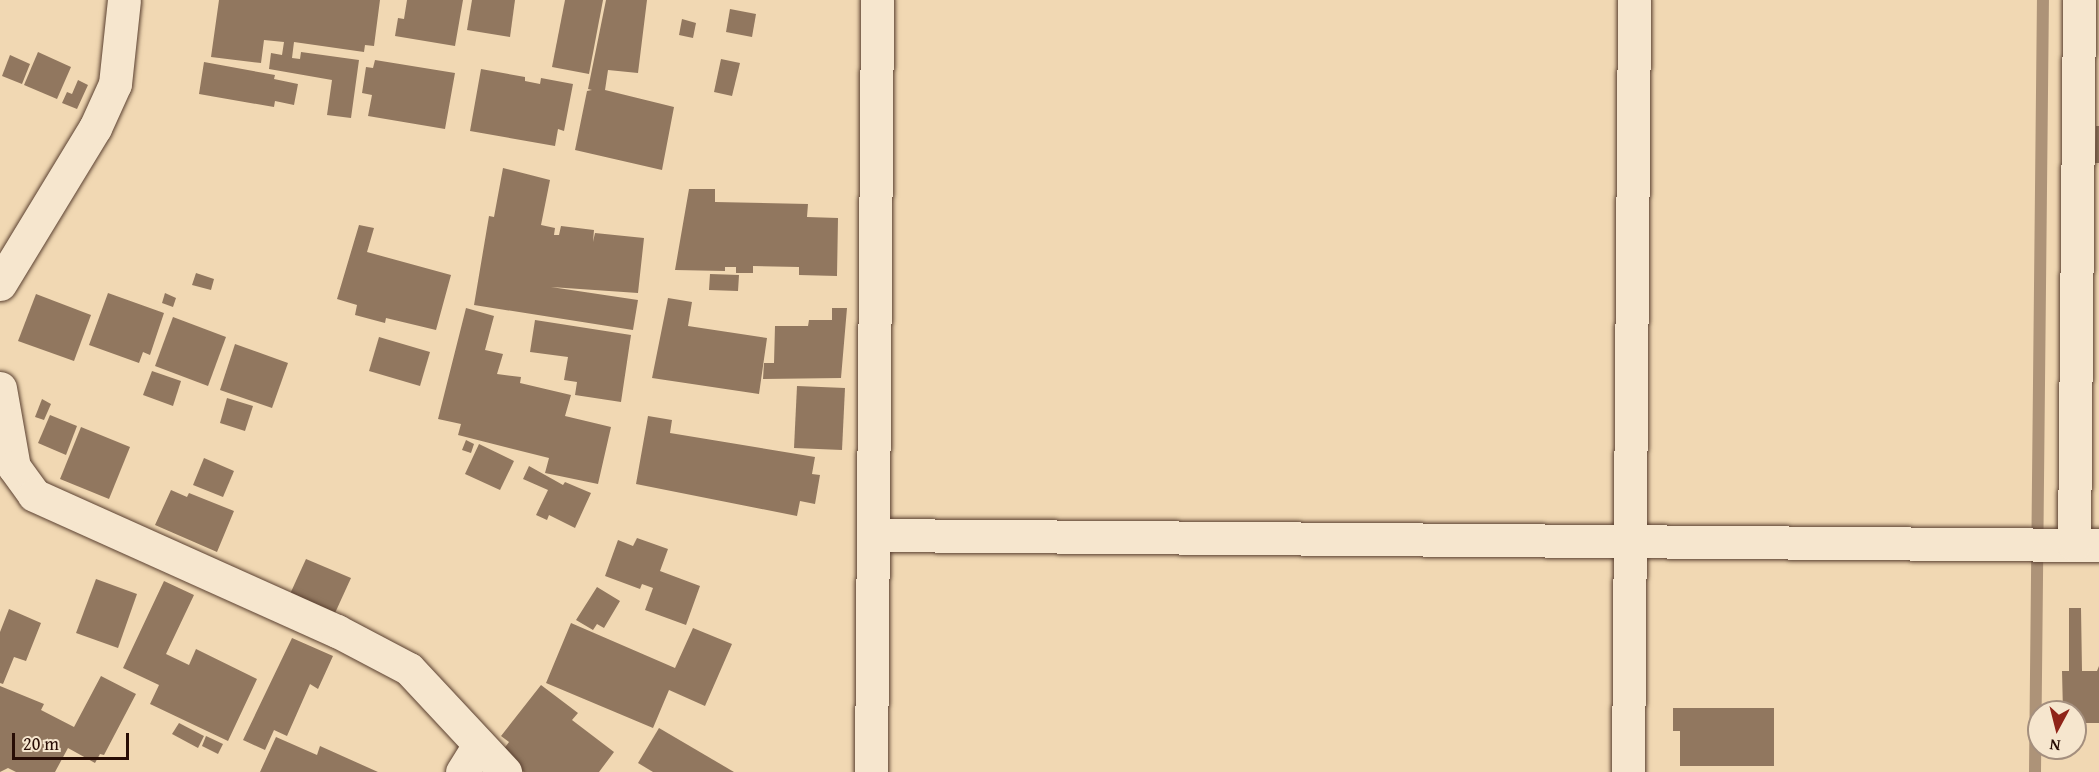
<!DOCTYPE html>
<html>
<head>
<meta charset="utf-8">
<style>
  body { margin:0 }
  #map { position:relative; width:2099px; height:772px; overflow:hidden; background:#f1d8b3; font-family:"Gentium Book Plus",serif }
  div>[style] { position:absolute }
  .stream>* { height:12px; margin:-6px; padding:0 6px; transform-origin:6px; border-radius:6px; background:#ad9378 }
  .building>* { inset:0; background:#91775f }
  .roads { filter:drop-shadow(0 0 2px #5a4030) drop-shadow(0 0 2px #5a4030) }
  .minor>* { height:33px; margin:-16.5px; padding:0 16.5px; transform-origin:16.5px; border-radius:16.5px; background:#f6e6ce }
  span { translate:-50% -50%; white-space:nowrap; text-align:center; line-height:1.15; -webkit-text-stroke:6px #f6e6ce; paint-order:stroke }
  .north { position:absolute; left:2027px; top:700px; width:60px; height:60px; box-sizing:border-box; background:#f6e6ce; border:2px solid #a48f7e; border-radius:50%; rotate:187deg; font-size:16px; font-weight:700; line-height:24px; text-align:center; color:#280d05 }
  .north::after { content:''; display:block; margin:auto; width:21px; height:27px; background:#8f2418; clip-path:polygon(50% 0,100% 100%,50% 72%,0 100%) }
  .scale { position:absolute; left:12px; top:733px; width:117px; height:27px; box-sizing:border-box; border:3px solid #280d05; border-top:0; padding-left:8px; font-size:18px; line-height:21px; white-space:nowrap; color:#280d05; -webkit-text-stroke:4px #f6e6ce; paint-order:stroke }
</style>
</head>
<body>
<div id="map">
  <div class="stream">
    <i style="left:2035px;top:772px;width:772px;rotate:-89.41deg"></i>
  </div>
  <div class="building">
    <i style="clip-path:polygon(219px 0,380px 0,374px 46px,365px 45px,364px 52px,294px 42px,292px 58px,300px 59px,301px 52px,359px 60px,351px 118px,327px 115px,332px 80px,269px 69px,271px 53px,282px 55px,284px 42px,264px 40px,261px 63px,211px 57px)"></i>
    <i style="clip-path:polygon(407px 0,463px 0,455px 46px,395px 36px,398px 18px,404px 19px)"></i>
    <i style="clip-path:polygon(472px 0,515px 0,510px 37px,467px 30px)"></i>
    <i style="clip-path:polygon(565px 0,603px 0,589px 74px,552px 67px)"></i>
    <i style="clip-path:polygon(606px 0,647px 0,638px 73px,608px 70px,605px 90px,674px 107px,662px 170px,575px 150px,587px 91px,592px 90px,588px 89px)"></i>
    <i style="clip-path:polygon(730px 9px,756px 14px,752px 37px,726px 32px)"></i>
    <i style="clip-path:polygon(682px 19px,696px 23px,693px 38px,679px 35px)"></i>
    <i style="clip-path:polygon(38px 52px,71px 67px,57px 99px,24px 85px)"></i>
    <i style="clip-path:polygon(10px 55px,30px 64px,22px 84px,2px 76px)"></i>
    <i style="clip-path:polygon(721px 59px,740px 63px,732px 96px,714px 92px)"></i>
    <i style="clip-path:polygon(375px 60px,455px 73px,445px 129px,368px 116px,372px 95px,362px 93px,366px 67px,373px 68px)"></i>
    <i style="clip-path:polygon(204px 62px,275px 75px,274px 79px,298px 84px,294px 105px,275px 101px,274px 107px,199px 94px)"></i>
    <i style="clip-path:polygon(481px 69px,525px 77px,525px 81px,540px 84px,541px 78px,573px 84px,564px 131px,558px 129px,555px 146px,470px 131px)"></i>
    <i style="clip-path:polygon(78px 80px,88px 85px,77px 109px,62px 103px,67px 92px,72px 94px)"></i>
    <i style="clip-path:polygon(2096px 126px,2099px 126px,2099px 163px,2095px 163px)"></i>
    <i style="clip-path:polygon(503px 168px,550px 180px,541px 225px,555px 228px,554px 235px,559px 235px,561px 226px,594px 230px,593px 242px,595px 233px,644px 238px,638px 293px,551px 287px,638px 300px,633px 330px,474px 305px,489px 216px,494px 217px)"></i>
    <i style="clip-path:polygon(689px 189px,715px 189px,715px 202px,808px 204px,807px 217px,838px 218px,837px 276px,799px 275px,799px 267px,753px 266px,753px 273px,736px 273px,736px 267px,725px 267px,725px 271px,675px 270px)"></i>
    <i style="clip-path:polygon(359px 225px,374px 228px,367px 252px,451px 275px,436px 330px,386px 318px,385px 323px,355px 315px,357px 305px,337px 299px)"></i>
    <i style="clip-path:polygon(196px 273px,214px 279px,211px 290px,192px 285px)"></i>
    <i style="clip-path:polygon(710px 274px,739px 275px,738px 291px,709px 290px)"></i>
    <i style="clip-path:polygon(108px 293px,164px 313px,150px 355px,143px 352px,139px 363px,89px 345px)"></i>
    <i style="clip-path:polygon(165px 293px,176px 298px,173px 307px,162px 303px)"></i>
    <i style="clip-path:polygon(36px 294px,91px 315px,74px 361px,18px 341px)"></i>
    <i style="clip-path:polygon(668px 298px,692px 302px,688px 326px,767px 338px,759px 394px,652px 378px)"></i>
    <i style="clip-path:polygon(466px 308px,494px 316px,485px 350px,503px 354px,497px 374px,521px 377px,520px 383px,571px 395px,565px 416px,611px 427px,598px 484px,545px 473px,549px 458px,458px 435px,461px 424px,438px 419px)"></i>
    <i style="clip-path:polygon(832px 308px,847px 308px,841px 378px,763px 379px,764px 363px,774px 363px,775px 326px,808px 326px,809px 320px,832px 320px)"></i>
    <i style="clip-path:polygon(173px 317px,226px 337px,208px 386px,155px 366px)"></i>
    <i style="clip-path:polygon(535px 320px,631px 335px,621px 402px,575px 395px,577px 382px,564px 380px,568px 357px,530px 352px)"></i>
    <i style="clip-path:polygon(379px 337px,430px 352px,420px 386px,369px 371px)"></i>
    <i style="clip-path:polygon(235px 344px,288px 363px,272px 408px,220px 390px)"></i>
    <i style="clip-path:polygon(152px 371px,181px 381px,173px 406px,143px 395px)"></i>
    <i style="clip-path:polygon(797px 386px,845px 388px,842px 450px,794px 448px)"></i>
    <i style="clip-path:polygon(227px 398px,253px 406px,245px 431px,220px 423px)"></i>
    <i style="clip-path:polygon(42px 399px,51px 404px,44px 420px,35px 417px)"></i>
    <i style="clip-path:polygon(50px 415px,77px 426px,66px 455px,38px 443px)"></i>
    <i style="clip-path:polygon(648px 416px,672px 420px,670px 433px,815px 457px,812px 474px,820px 475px,815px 504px,800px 501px,797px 516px,636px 484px)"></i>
    <i style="clip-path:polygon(81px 427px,130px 447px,109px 499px,60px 479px)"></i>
    <i style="clip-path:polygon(466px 440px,474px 444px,471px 453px,462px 450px)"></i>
    <i style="clip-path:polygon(479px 444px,514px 461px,500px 490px,465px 474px)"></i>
    <i style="clip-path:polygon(204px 458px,234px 471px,223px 497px,193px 485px)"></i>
    <i style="clip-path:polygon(529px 466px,563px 485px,565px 482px,591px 493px,575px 528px,549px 515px,547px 520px,536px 515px,548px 490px,523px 479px)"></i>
    <i style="clip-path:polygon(171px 490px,187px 497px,189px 493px,234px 511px,217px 552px,155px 525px)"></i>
    <i style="clip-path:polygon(637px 538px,668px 549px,660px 571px,700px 586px,686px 625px,645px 610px,653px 588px,642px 584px,640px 589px,605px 576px,618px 540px,633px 546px)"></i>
    <i style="clip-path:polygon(306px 559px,351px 578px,335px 613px,290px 594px)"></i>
    <i style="clip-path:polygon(96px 579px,137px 594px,118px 648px,76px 633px)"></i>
    <i style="clip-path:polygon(164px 581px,194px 595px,166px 654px,189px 665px,196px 649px,257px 679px,228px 741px,150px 704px,159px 685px,123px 668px)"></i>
    <i style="clip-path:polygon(597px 587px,620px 601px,604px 628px,597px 624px,593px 630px,576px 620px)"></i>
    <i style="clip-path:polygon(2069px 608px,2081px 608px,2082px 671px,2097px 671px,2099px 666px,2099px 723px,2084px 723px,2084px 719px,2075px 719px,2075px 712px,2063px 712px,2062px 671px,2069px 671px)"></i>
    <i style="clip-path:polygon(9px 609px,41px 623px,26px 661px,14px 657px,3px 684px,0 683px,0 632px)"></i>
    <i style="clip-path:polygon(571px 623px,675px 668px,693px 628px,732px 644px,705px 706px,669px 690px,653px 728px,546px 683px)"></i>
    <i style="clip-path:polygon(292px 638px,333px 656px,318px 689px,310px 684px,287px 736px,274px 730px,265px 750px,243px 740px)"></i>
    <i style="clip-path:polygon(101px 676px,136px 694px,104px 755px,100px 754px,95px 763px,68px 748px,55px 772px,16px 772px,8px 768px,0 772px,0 686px,44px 704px,41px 710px,74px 727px)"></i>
    <i style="clip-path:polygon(541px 685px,578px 713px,572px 720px,614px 752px,599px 772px,524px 772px,500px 754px,509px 742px,501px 736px)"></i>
    <i style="clip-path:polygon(1673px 708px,1774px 708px,1774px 766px,1680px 766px,1680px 731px,1673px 731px)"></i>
    <i style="clip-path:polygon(179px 723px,204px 736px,198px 748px,172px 734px)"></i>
    <i style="clip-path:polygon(659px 728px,734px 772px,653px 772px,638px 763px)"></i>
    <i style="clip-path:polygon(206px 736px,223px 744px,218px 754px,202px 746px)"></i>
    <i style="clip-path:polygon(276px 737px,317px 755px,320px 746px,378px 772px,260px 772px)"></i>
  </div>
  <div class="roads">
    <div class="minor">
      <i style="left:0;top:284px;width:183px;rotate:-58.7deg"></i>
      <i style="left:95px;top:128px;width:48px;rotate:-65.6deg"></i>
      <i style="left:115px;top:84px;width:84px;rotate:-83.9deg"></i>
      <i style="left:0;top:388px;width:80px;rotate:80deg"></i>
      <i style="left:14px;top:467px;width:34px;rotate:54deg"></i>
      <i style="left:34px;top:495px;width:332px;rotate:24.2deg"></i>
      <i style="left:337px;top:631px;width:81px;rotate:27.8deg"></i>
      <i style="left:409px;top:669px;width:141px;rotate:47deg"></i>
      <i style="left:873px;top:535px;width:1226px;rotate:0.47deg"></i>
      <i style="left:2074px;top:545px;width:545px;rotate:-89.47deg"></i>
      <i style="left:462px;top:772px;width:32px;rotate:-58deg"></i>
      <i style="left:871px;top:772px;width:772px;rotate:-89.55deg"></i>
      <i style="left:1628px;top:772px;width:772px;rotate:-89.55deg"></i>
    </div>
  </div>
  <div class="north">N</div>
  <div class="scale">20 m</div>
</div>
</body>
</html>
